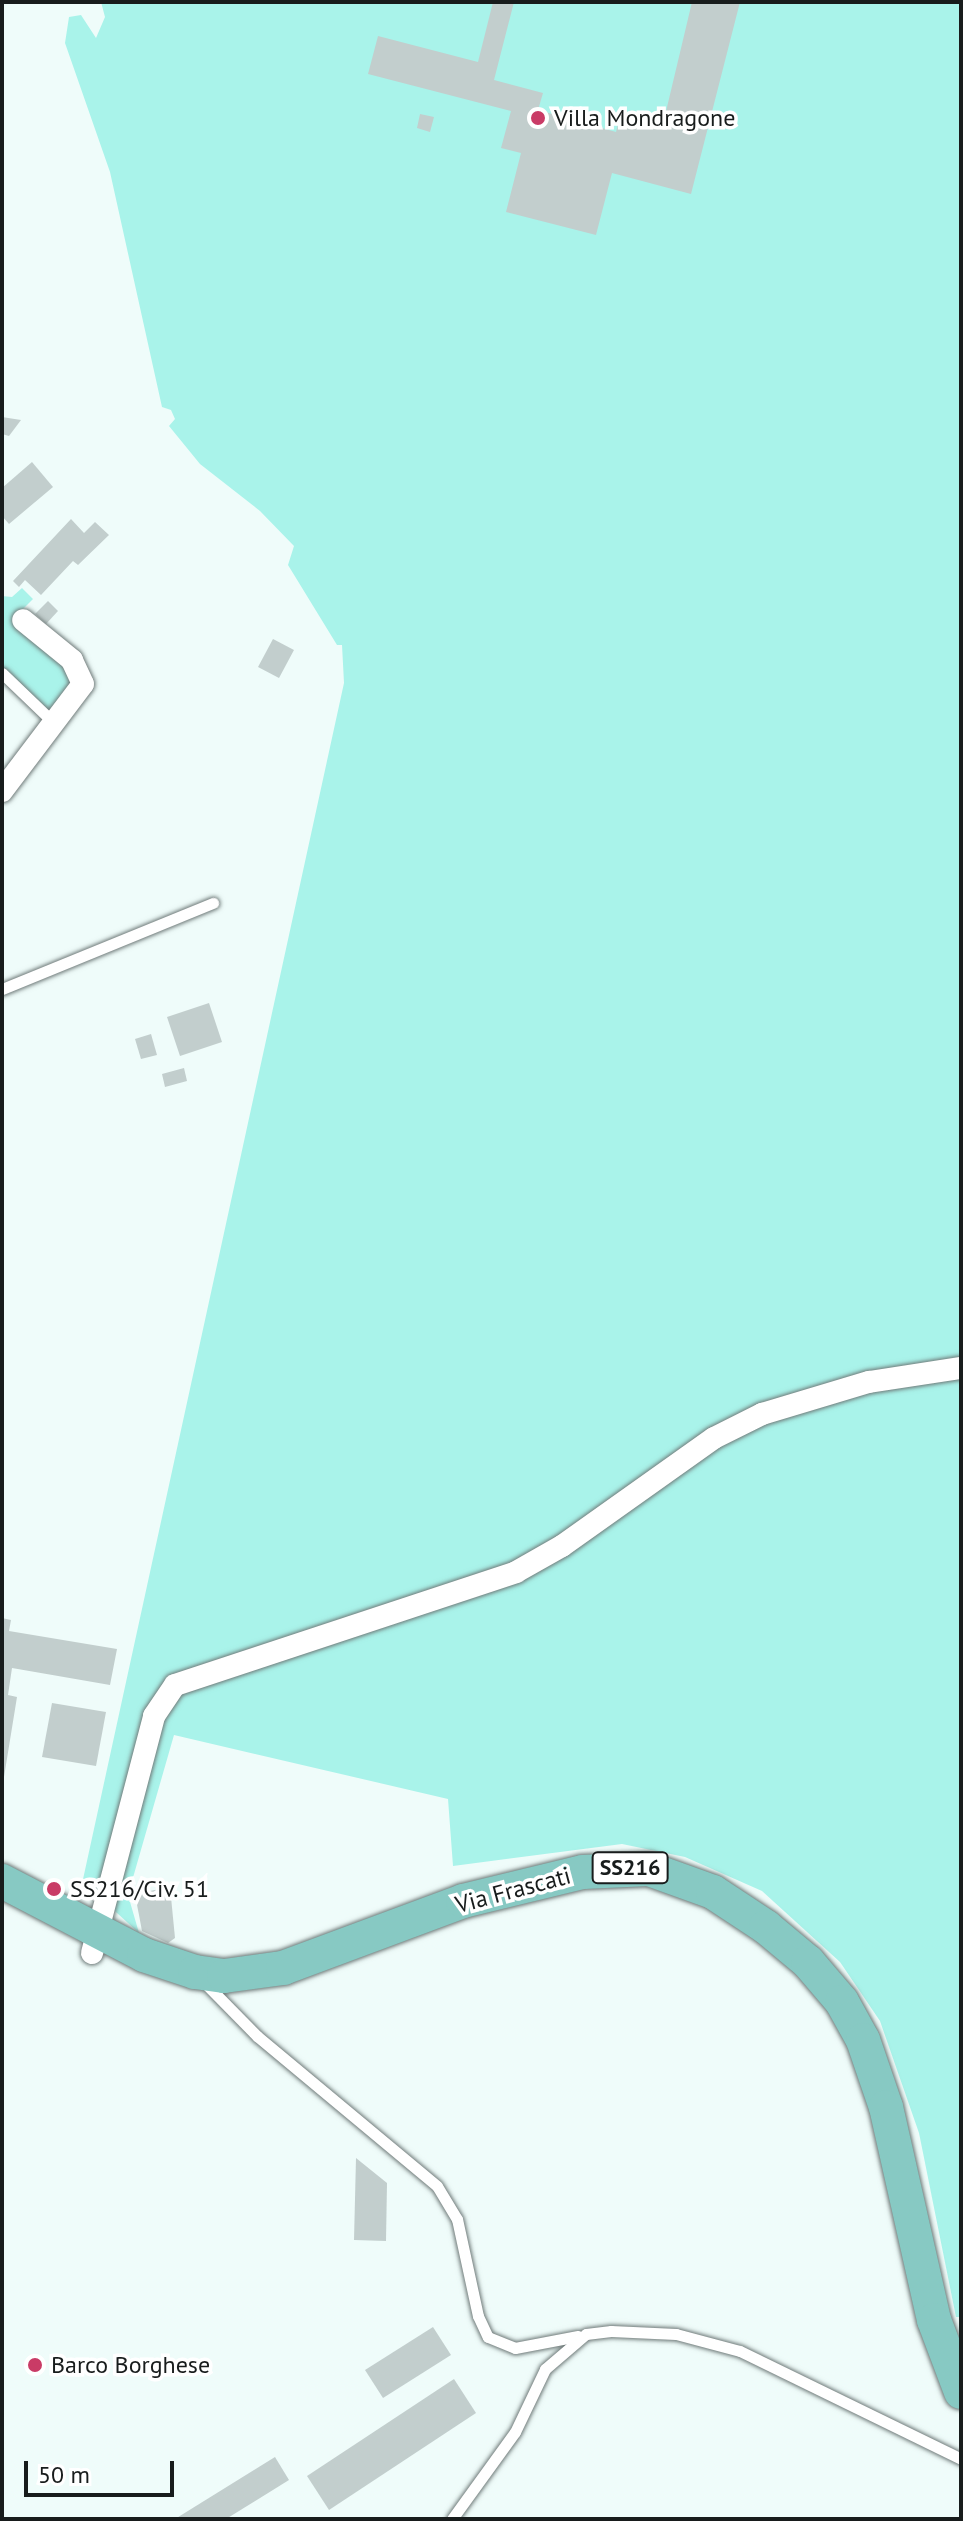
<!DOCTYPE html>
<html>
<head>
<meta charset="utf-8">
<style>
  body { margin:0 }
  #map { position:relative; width:963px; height:2521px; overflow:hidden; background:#effcfa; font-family:"PT Sans",sans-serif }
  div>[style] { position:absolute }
  .green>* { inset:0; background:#a9f3ea }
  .building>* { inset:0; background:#c2cecd }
  .roads { filter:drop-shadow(0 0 2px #707b7a) drop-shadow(0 0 2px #707b7a) }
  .lane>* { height:11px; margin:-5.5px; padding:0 5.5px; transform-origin:5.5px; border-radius:5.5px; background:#fff }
  .street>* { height:22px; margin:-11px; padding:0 11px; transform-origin:11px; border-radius:11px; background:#fff }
  .primary>* { height:34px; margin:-17px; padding:0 17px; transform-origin:17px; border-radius:17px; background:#87c9c3 }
  .dots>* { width:22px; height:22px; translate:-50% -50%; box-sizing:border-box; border:4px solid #fff; border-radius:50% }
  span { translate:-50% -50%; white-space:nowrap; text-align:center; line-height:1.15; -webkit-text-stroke:7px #fff; paint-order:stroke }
  .shield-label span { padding:2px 6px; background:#fff; border:2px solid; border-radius:6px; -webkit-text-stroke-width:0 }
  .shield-label { font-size:22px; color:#181c1c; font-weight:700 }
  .poi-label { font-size:24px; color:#181c1c }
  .left { translate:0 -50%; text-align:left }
  .street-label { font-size:24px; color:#181c1c }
  .frame { position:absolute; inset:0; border:4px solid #181c1c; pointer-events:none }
  .scale { position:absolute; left:24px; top:2461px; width:150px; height:36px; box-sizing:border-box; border:4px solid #181c1c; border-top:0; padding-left:10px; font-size:24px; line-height:28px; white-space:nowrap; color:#181c1c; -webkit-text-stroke:6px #fff; paint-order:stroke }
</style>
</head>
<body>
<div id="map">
  <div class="green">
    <i style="clip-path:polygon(101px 2px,961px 2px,961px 2317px,956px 2317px,919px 2133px,880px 2021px,840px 1962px,762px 1891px,685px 1857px,622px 1844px,453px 1866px,448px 1799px,174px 1735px,128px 1895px,139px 1933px,106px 1903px,80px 1893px,344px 683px,342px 645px,337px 645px,288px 565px,294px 546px,260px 511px,200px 464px,169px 426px,175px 419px,171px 410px,162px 407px,110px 172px,65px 43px,69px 17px,81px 15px,96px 38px,105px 17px)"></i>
    <i style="clip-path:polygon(22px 588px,33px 599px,13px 619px,78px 680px,52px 714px,2px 666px,2px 596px,12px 597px)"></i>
  </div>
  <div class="building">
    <i style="clip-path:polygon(493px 2px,514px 2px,494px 80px,543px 93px,538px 110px,616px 132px,621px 112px,663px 124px,692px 2px,740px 2px,691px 194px,612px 173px,596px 235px,506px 212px,521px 153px,501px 148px,511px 111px,368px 74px,378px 36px,478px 62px)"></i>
    <i style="clip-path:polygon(420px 114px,434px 117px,430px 132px,417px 128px)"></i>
    <i style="clip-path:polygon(2px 417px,21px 420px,9px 436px,2px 434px)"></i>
    <i style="clip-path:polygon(32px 462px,53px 487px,9px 524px,2px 516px,2px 488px)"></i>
    <i style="clip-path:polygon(71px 519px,84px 533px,95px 522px,109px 535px,78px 565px,73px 561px,41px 595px,25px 580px,19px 587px,13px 581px)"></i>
    <i style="clip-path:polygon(48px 601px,58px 611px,46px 624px,35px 614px)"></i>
    <i style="clip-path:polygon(273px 639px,294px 650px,279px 678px,258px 667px)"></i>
    <i style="clip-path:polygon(209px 1003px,222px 1042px,180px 1056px,167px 1017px)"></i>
    <i style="clip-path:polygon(151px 1034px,157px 1055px,141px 1059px,135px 1039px)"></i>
    <i style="clip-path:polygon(184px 1068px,187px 1081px,165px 1087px,162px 1074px)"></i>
    <i style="clip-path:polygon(2px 1618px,11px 1620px,9px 1631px,117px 1649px,110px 1685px,12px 1668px,8px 1695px,17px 1697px,4px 1777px)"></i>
    <i style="clip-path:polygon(52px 1703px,106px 1712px,96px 1766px,42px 1757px)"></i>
    <i style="clip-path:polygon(170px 1887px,175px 1938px,168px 1943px,142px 1931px,135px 1894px)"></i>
    <i style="clip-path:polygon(356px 2158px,387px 2183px,386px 2241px,354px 2240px)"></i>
    <i style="clip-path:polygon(433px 2327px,451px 2355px,383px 2398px,365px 2370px)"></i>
    <i style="clip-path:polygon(454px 2379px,476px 2413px,329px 2510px,307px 2476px)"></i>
    <i style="clip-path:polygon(275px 2457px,289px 2480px,226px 2519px,175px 2519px)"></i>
  </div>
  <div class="roads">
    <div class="lane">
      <i style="left:2px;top:673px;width:74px;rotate:43.9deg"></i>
      <i style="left:2px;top:989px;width:228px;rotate:-22.2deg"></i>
      <i style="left:203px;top:1981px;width:77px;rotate:45.5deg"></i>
      <i style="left:257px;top:2036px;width:234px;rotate:39.8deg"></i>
      <i style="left:437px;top:2186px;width:39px;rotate:59deg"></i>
      <i style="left:457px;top:2219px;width:99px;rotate:77.8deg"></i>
      <i style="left:478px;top:2316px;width:23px;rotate:65deg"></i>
      <i style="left:488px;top:2337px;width:29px;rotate:22deg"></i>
      <i style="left:515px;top:2348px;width:64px;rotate:-10.8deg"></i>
      <i style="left:452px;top:2519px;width:107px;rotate:-54.1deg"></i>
      <i style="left:515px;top:2432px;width:70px;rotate:-64.5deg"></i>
      <i style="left:545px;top:2369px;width:54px;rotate:-40.5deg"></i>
      <i style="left:586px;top:2334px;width:25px;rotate:-7deg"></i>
      <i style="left:611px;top:2331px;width:65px;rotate:2.6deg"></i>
      <i style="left:676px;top:2334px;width:66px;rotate:14.9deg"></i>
      <i style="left:740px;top:2351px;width:246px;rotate:26deg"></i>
    </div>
    <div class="street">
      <i style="left:2px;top:791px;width:134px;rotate:-52.9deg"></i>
      <i style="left:83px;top:684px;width:26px;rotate:-115deg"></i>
      <i style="left:72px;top:660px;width:63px;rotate:-140.8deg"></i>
      <i style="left:92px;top:1953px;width:245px;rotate:-75.3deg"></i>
      <i style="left:154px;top:1716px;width:37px;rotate:-56deg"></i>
      <i style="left:175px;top:1685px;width:359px;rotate:-18.3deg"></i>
      <i style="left:516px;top:1572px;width:53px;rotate:-29.5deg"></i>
      <i style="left:562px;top:1546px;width:186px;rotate:-35.4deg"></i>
      <i style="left:714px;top:1438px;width:54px;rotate:-26.6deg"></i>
      <i style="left:762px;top:1414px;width:112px;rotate:-16.7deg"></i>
      <i style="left:869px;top:1382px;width:93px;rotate:-8.7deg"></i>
    </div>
    <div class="primary">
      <i style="left:2px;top:1881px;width:160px;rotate:27.5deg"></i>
      <i style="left:144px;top:1955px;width:54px;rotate:18.4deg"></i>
      <i style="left:195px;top:1972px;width:29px;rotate:8deg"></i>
      <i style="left:224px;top:1976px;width:60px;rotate:-7.7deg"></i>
      <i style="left:283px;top:1968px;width:192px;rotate:-20.4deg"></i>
      <i style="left:463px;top:1901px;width:123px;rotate:-13.6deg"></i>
      <i style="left:583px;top:1872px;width:66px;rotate:-2.6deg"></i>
      <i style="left:649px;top:1869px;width:68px;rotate:19.8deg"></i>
      <i style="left:713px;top:1892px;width:64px;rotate:33.4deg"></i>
      <i style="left:766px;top:1927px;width:55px;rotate:39.8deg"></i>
      <i style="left:808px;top:1962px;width:52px;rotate:49.6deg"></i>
      <i style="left:842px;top:2002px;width:43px;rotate:61.1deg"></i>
      <i style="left:863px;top:2040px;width:71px;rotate:71.1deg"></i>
      <i style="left:886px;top:2107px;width:218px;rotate:77.3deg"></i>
      <i style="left:934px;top:2320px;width:77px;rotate:69.4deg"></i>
    </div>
  </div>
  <div class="dots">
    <i style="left:538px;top:118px;background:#c93b66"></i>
    <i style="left:54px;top:1889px;background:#c93b66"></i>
    <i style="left:35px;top:2365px;background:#c93b66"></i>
  </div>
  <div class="shield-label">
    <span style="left:630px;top:1868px">SS216</span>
  </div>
  <div class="poi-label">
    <span class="left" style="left:554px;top:118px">Villa Mondragone</span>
    <span class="left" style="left:70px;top:1889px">SS216/Civ. 51</span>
    <span class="left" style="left:51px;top:2365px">Barco Borghese</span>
  </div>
  <div class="street-label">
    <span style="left:513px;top:1890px;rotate:-15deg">Via Frascati</span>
  </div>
  <div class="frame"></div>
  <div class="scale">50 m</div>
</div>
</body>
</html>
